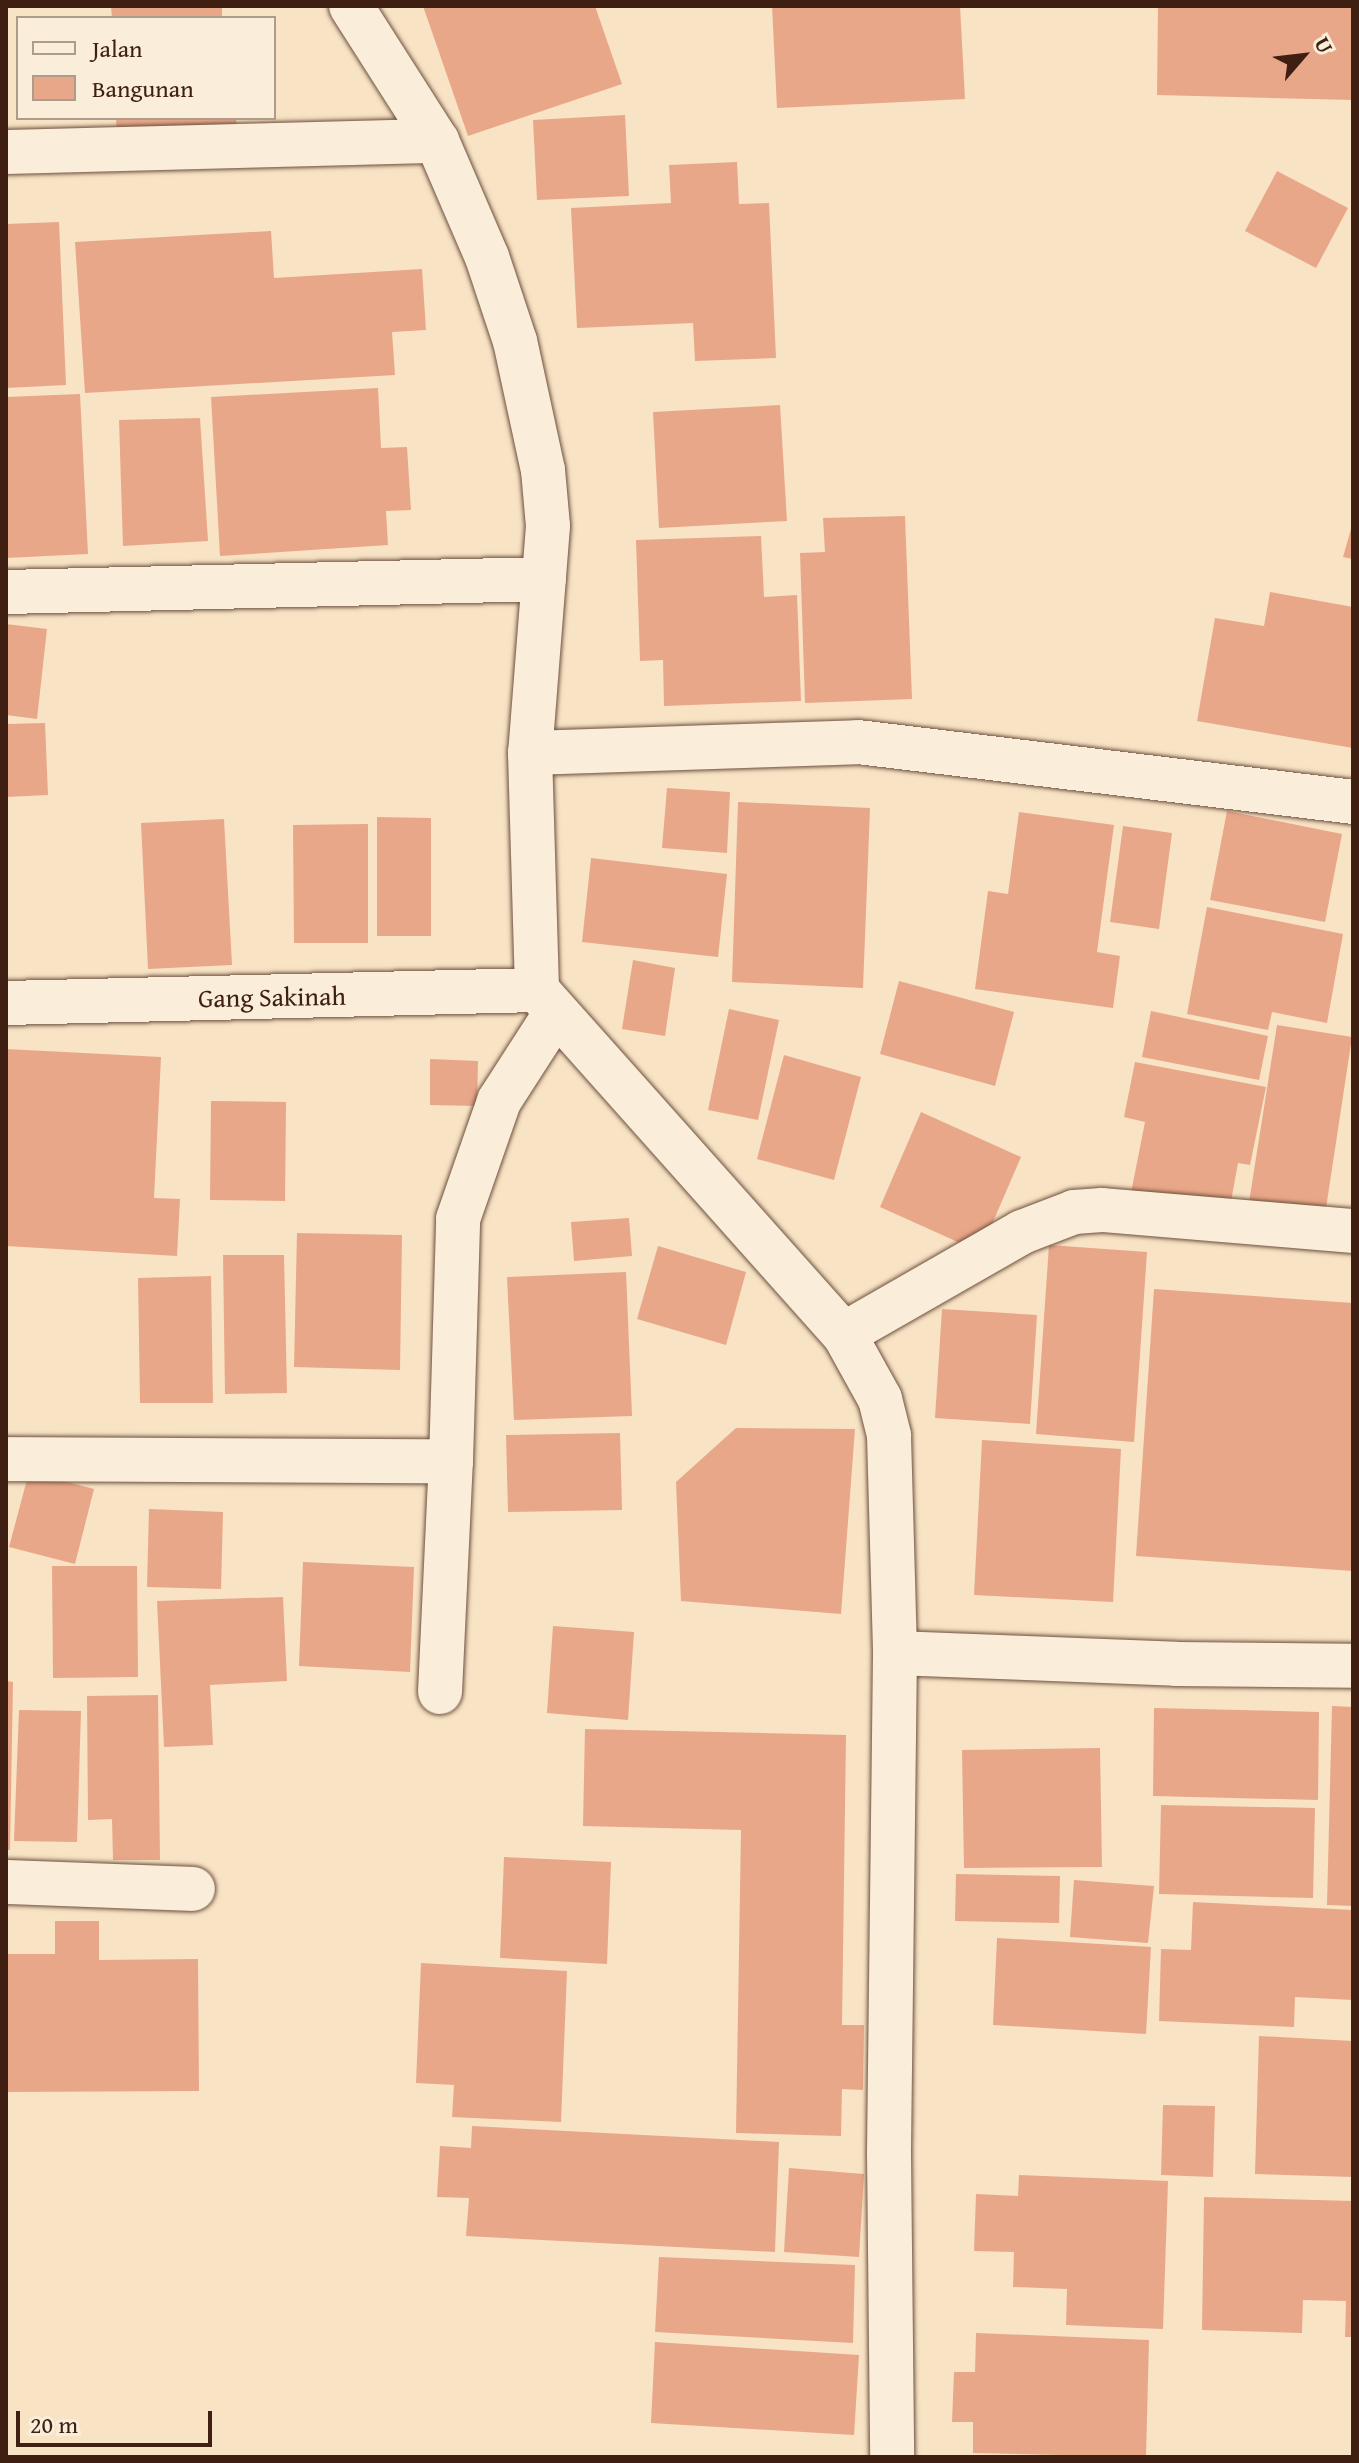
<!DOCTYPE html>
<html>
<head>
<meta charset="utf-8">
<style>
  body { margin:0 }
  #map { position:relative; width:1359px; height:2463px; overflow:hidden; background:#f8e3c5; font-family:"Gentium Book Plus",serif }
  div>[style] { position:absolute }
  .building>* { inset:0; background:#e9a789 }
  .roads { filter:drop-shadow(0 0 2px #6d503e) drop-shadow(0 0 2px #6d503e) }
  .minor>* { height:44px; margin:-22px; padding:0 22px; transform-origin:22px; border-radius:22px; background:#faedd9 }
  .tertiary>* { height:44px; margin:-22px; padding:0 22px; transform-origin:22px; border-radius:22px; background:#faedd9 }
  span { translate:-50% -50%; white-space:nowrap; text-align:center; line-height:1.15; -webkit-text-stroke:7px #faedd9; paint-order:stroke }
  .street-label { font-size:26px; color:#3f1f11 }
  .frame { position:absolute; inset:0; border:8px solid #3f1f11; pointer-events:none }
  .legend { position:absolute; left:16px; top:16px; width:260px; height:104px; box-sizing:border-box; background:#faedd9; border:2px solid #af9b89; margin:0; padding:10px 14px; list-style:none; font-size:24px; color:#3f1f11 }
  .legend li { display:flex; align-items:center; gap:16px; height:40px }
  .legend b { width:40px; border:2px solid #af9b89 }
  .north { position:absolute; left:1263px; top:16px; width:80px; height:80px; -webkit-text-stroke:6px #faedd9; paint-order:stroke; rotate:62deg; font-size:22px; font-weight:700; line-height:32px; text-align:center; color:#3f1f11 }
  .north::after { content:''; display:block; margin:auto; width:28px; height:36px; background:#3f1f11; clip-path:polygon(50% 0,100% 100%,50% 72%,0 100%) }
  .scale { position:absolute; left:16px; top:2411px; width:196px; height:36px; box-sizing:border-box; border:4px solid #3f1f11; border-top:0; padding-left:10px; font-size:24px; line-height:28px; white-space:nowrap; color:#3f1f11; -webkit-text-stroke:6px #faedd9; paint-order:stroke }
</style>
</head>
<body>
<div id="map">
  <div class="building">
    <i style="clip-path:polygon(111px 6px,222px 6px,222px 18px,112px 18px)"></i>
    <i style="clip-path:polygon(423px 6px,595px 6px,622px 84px,468px 136px)"></i>
    <i style="clip-path:polygon(772px 6px,960px 6px,965px 99px,777px 108px)"></i>
    <i style="clip-path:polygon(1158px 6px,1353px 6px,1353px 100px,1157px 95px)"></i>
    <i style="clip-path:polygon(625px 115px,629px 196px,537px 200px,533px 120px)"></i>
    <i style="clip-path:polygon(116px 118px,236px 118px,237px 134px,117px 138px)"></i>
    <i style="clip-path:polygon(737px 162px,739px 204px,769px 203px,776px 358px,695px 361px,693px 323px,577px 328px,571px 208px,671px 203px,669px 165px)"></i>
    <i style="clip-path:polygon(1277px 171px,1348px 208px,1316px 268px,1245px 231px)"></i>
    <i style="clip-path:polygon(59px 222px,66px 385px,6px 388px,6px 224px)"></i>
    <i style="clip-path:polygon(271px 231px,274px 278px,422px 269px,426px 330px,392px 332px,395px 375px,85px 393px,75px 242px)"></i>
    <i style="clip-path:polygon(378px 388px,381px 448px,407px 447px,411px 510px,386px 511px,388px 545px,220px 556px,211px 397px)"></i>
    <i style="clip-path:polygon(80px 394px,88px 554px,6px 558px,6px 397px)"></i>
    <i style="clip-path:polygon(780px 405px,787px 521px,659px 528px,653px 412px)"></i>
    <i style="clip-path:polygon(200px 418px,208px 541px,123px 546px,119px 420px)"></i>
    <i style="clip-path:polygon(905px 516px,912px 699px,805px 703px,800px 553px,825px 552px,823px 518px)"></i>
    <i style="clip-path:polygon(1353px 522px,1353px 559px,1343px 557px)"></i>
    <i style="clip-path:polygon(761px 536px,764px 597px,797px 595px,801px 701px,664px 706px,663px 660px,640px 661px,636px 540px)"></i>
    <i style="clip-path:polygon(1270px 592px,1353px 607px,1353px 748px,1197px 721px,1215px 618px,1264px 626px)"></i>
    <i style="clip-path:polygon(6px 624px,47px 629px,37px 719px,6px 715px)"></i>
    <i style="clip-path:polygon(45px 723px,48px 795px,6px 797px,6px 724px)"></i>
    <i style="clip-path:polygon(667px 788px,730px 792px,727px 853px,662px 848px)"></i>
    <i style="clip-path:polygon(738px 802px,870px 808px,863px 988px,732px 982px)"></i>
    <i style="clip-path:polygon(1227px 811px,1342px 834px,1325px 922px,1210px 900px)"></i>
    <i style="clip-path:polygon(1019px 812px,1114px 825px,1097px 952px,1120px 956px,1113px 1008px,975px 989px,988px 891px,1008px 894px)"></i>
    <i style="clip-path:polygon(377px 817px,431px 818px,431px 936px,377px 936px)"></i>
    <i style="clip-path:polygon(224px 819px,232px 965px,148px 969px,141px 823px)"></i>
    <i style="clip-path:polygon(368px 824px,368px 943px,294px 943px,293px 825px)"></i>
    <i style="clip-path:polygon(1123px 826px,1172px 833px,1159px 929px,1110px 922px)"></i>
    <i style="clip-path:polygon(591px 858px,727px 874px,718px 957px,582px 942px)"></i>
    <i style="clip-path:polygon(1207px 907px,1343px 934px,1327px 1023px,1272px 1012px,1268px 1030px,1187px 1014px)"></i>
    <i style="clip-path:polygon(633px 960px,675px 968px,665px 1036px,622px 1029px)"></i>
    <i style="clip-path:polygon(899px 981px,1014px 1012px,995px 1086px,880px 1054px)"></i>
    <i style="clip-path:polygon(729px 1009px,779px 1020px,758px 1120px,708px 1110px)"></i>
    <i style="clip-path:polygon(1151px 1011px,1268px 1036px,1259px 1080px,1142px 1057px)"></i>
    <i style="clip-path:polygon(1277px 1025px,1352px 1037px,1323px 1228px,1247px 1215px)"></i>
    <i style="clip-path:polygon(6px 1049px,161px 1057px,154px 1198px,180px 1199px,177px 1256px,6px 1246px)"></i>
    <i style="clip-path:polygon(784px 1055px,861px 1077px,834px 1180px,757px 1159px)"></i>
    <i style="clip-path:polygon(430px 1059px,478px 1061px,477px 1106px,430px 1105px)"></i>
    <i style="clip-path:polygon(1135px 1062px,1266px 1087px,1250px 1165px,1238px 1163px,1228px 1218px,1130px 1198px,1145px 1122px,1124px 1117px)"></i>
    <i style="clip-path:polygon(211px 1101px,286px 1102px,285px 1201px,210px 1200px)"></i>
    <i style="clip-path:polygon(921px 1112px,1021px 1157px,980px 1252px,880px 1207px)"></i>
    <i style="clip-path:polygon(629px 1218px,632px 1256px,574px 1261px,571px 1222px)"></i>
    <i style="clip-path:polygon(297px 1233px,402px 1235px,400px 1370px,294px 1367px)"></i>
    <i style="clip-path:polygon(1049px 1245px,1147px 1252px,1134px 1442px,1036px 1434px)"></i>
    <i style="clip-path:polygon(658px 1246px,746px 1272px,726px 1345px,637px 1319px)"></i>
    <i style="clip-path:polygon(223px 1255px,284px 1255px,287px 1393px,225px 1394px)"></i>
    <i style="clip-path:polygon(626px 1272px,632px 1416px,514px 1420px,507px 1277px)"></i>
    <i style="clip-path:polygon(211px 1276px,213px 1403px,140px 1403px,138px 1278px)"></i>
    <i style="clip-path:polygon(1154px 1289px,1353px 1303px,1353px 1571px,1136px 1556px)"></i>
    <i style="clip-path:polygon(942px 1309px,1037px 1315px,1030px 1424px,935px 1418px)"></i>
    <i style="clip-path:polygon(736px 1428px,855px 1429px,841px 1614px,681px 1601px,676px 1482px)"></i>
    <i style="clip-path:polygon(620px 1433px,622px 1510px,508px 1512px,506px 1435px)"></i>
    <i style="clip-path:polygon(982px 1440px,1121px 1449px,1113px 1602px,974px 1595px)"></i>
    <i style="clip-path:polygon(29px 1472px,94px 1489px,75px 1564px,9px 1547px)"></i>
    <i style="clip-path:polygon(149px 1509px,223px 1512px,221px 1589px,147px 1587px)"></i>
    <i style="clip-path:polygon(303px 1562px,414px 1567px,410px 1672px,299px 1666px)"></i>
    <i style="clip-path:polygon(52px 1566px,137px 1566px,138px 1677px,53px 1678px)"></i>
    <i style="clip-path:polygon(283px 1597px,287px 1681px,210px 1685px,213px 1745px,164px 1747px,157px 1601px)"></i>
    <i style="clip-path:polygon(553px 1626px,634px 1632px,628px 1720px,547px 1713px)"></i>
    <i style="clip-path:polygon(6px 1681px,13px 1682px,10px 1850px,6px 1850px)"></i>
    <i style="clip-path:polygon(158px 1695px,160px 1860px,113px 1860px,112px 1819px,88px 1820px,87px 1696px)"></i>
    <i style="clip-path:polygon(1332px 1706px,1353px 1707px,1353px 1906px,1327px 1905px)"></i>
    <i style="clip-path:polygon(1154px 1708px,1319px 1712px,1318px 1800px,1153px 1796px)"></i>
    <i style="clip-path:polygon(19px 1710px,81px 1711px,77px 1842px,14px 1841px)"></i>
    <i style="clip-path:polygon(585px 1729px,846px 1735px,842px 2025px,864px 2025px,863px 2090px,842px 2089px,841px 2136px,736px 2133px,741px 1830px,583px 1826px)"></i>
    <i style="clip-path:polygon(1100px 1748px,1102px 1867px,964px 1868px,962px 1750px)"></i>
    <i style="clip-path:polygon(1161px 1805px,1315px 1808px,1313px 1898px,1159px 1894px)"></i>
    <i style="clip-path:polygon(504px 1857px,611px 1862px,607px 1964px,500px 1958px)"></i>
    <i style="clip-path:polygon(956px 1874px,1060px 1876px,1059px 1923px,955px 1921px)"></i>
    <i style="clip-path:polygon(1074px 1880px,1154px 1886px,1148px 1943px,1070px 1937px)"></i>
    <i style="clip-path:polygon(1193px 1902px,1353px 1910px,1353px 2000px,1295px 1997px,1294px 2027px,1159px 2021px,1161px 1949px,1191px 1950px)"></i>
    <i style="clip-path:polygon(55px 1921px,99px 1921px,99px 1960px,198px 1959px,199px 2091px,6px 2092px,6px 1954px,55px 1954px)"></i>
    <i style="clip-path:polygon(997px 1938px,1151px 1947px,1146px 2034px,993px 2025px)"></i>
    <i style="clip-path:polygon(421px 1963px,567px 1971px,561px 2122px,452px 2117px,454px 2085px,416px 2083px)"></i>
    <i style="clip-path:polygon(1259px 2036px,1353px 2041px,1353px 2177px,1255px 2174px)"></i>
    <i style="clip-path:polygon(1163px 2105px,1215px 2106px,1213px 2177px,1161px 2175px)"></i>
    <i style="clip-path:polygon(472px 2126px,779px 2142px,775px 2252px,466px 2236px,469px 2198px,437px 2197px,440px 2146px,471px 2148px)"></i>
    <i style="clip-path:polygon(789px 2168px,864px 2174px,859px 2257px,784px 2252px)"></i>
    <i style="clip-path:polygon(1019px 2175px,1168px 2181px,1163px 2329px,1066px 2325px,1067px 2289px,1013px 2287px,1014px 2252px,974px 2251px,976px 2194px,1018px 2196px)"></i>
    <i style="clip-path:polygon(1204px 2197px,1353px 2201px,1353px 2337px,1345px 2337px,1346px 2301px,1303px 2300px,1302px 2333px,1202px 2330px)"></i>
    <i style="clip-path:polygon(659px 2257px,855px 2265px,853px 2343px,655px 2332px)"></i>
    <i style="clip-path:polygon(976px 2333px,1149px 2340px,1146px 2457px,973px 2453px,973px 2422px,952px 2422px,954px 2372px,975px 2372px)"></i>
    <i style="clip-path:polygon(655px 2342px,859px 2355px,854px 2435px,651px 2423px)"></i>
  </div>
  <div class="roads">
    <div class="minor">
      <i style="left:6px;top:152px;width:431px;rotate:-1.5deg"></i>
      <i style="left:6px;top:592px;width:538px;rotate:-1.38deg"></i>
      <i style="left:530px;top:753px;width:328px;rotate:-1.9deg"></i>
      <i style="left:858px;top:742px;width:499px;rotate:6.9deg"></i>
      <i style="left:6px;top:1003px;width:531px;rotate:-1.4deg"></i>
      <i style="left:844px;top:1334px;width:205px;rotate:-29.8deg"></i>
      <i style="left:1022px;top:1232px;width:56px;rotate:-21deg"></i>
      <i style="left:1074px;top:1212px;width:28px;rotate:-4deg"></i>
      <i style="left:1102px;top:1210px;width:252px;rotate:4.8deg"></i>
      <i style="left:6px;top:1459px;width:445px;rotate:0.3deg"></i>
      <i style="left:451px;top:1461px;width:242px;rotate:-88.3deg"></i>
      <i style="left:458px;top:1219px;width:125px;rotate:-70.8deg"></i>
      <i style="left:499px;top:1101px;width:103px;rotate:-57.2deg"></i>
      <i style="left:895px;top:1653px;width:281px;rotate:2.2deg"></i>
      <i style="left:1176px;top:1664px;width:177px;rotate:0.6deg"></i>
      <i style="left:440px;top:1692px;width:231px;rotate:-87.3deg"></i>
      <i style="left:6px;top:1882px;width:187px;rotate:2.1deg"></i>
    </div>
    <div class="tertiary">
      <i style="left:351px;top:6px;width:160px;rotate:57.5deg"></i>
      <i style="left:437px;top:141px;width:126px;rotate:66.7deg"></i>
      <i style="left:487px;top:257px;width:89px;rotate:71.6deg"></i>
      <i style="left:515px;top:341px;width:132px;rotate:77.8deg"></i>
      <i style="left:543px;top:470px;width:56px;rotate:84.9deg"></i>
      <i style="left:548px;top:526px;width:228px;rotate:94.5deg"></i>
      <i style="left:530px;top:753px;width:237px;rotate:88.3deg"></i>
      <i style="left:537px;top:990px;width:461px;rotate:48.3deg"></i>
      <i style="left:844px;top:1334px;width:74px;rotate:61deg"></i>
      <i style="left:880px;top:1399px;width:38px;rotate:76deg"></i>
      <i style="left:889px;top:1436px;width:217px;rotate:88.4deg"></i>
      <i style="left:895px;top:1653px;width:501px;rotate:90.69deg"></i>
      <i style="left:889px;top:2154px;width:303px;rotate:89.4deg"></i>
    </div>
  </div>
  <div class="street-label">
    <span style="left:272px;top:997px;rotate:-1deg">Gang Sakinah</span>
  </div>
  <div class="frame"></div>
  <ul class="legend">
  <li><b style="height:10px;background:#faedd9"></b>Jalan</li>
  <li><b style="height:22px;background:#e9a789"></b>Bangunan</li>
  </ul>
  <div class="north">U</div>
  <div class="scale">20 m</div>
</div>
</body>
</html>
